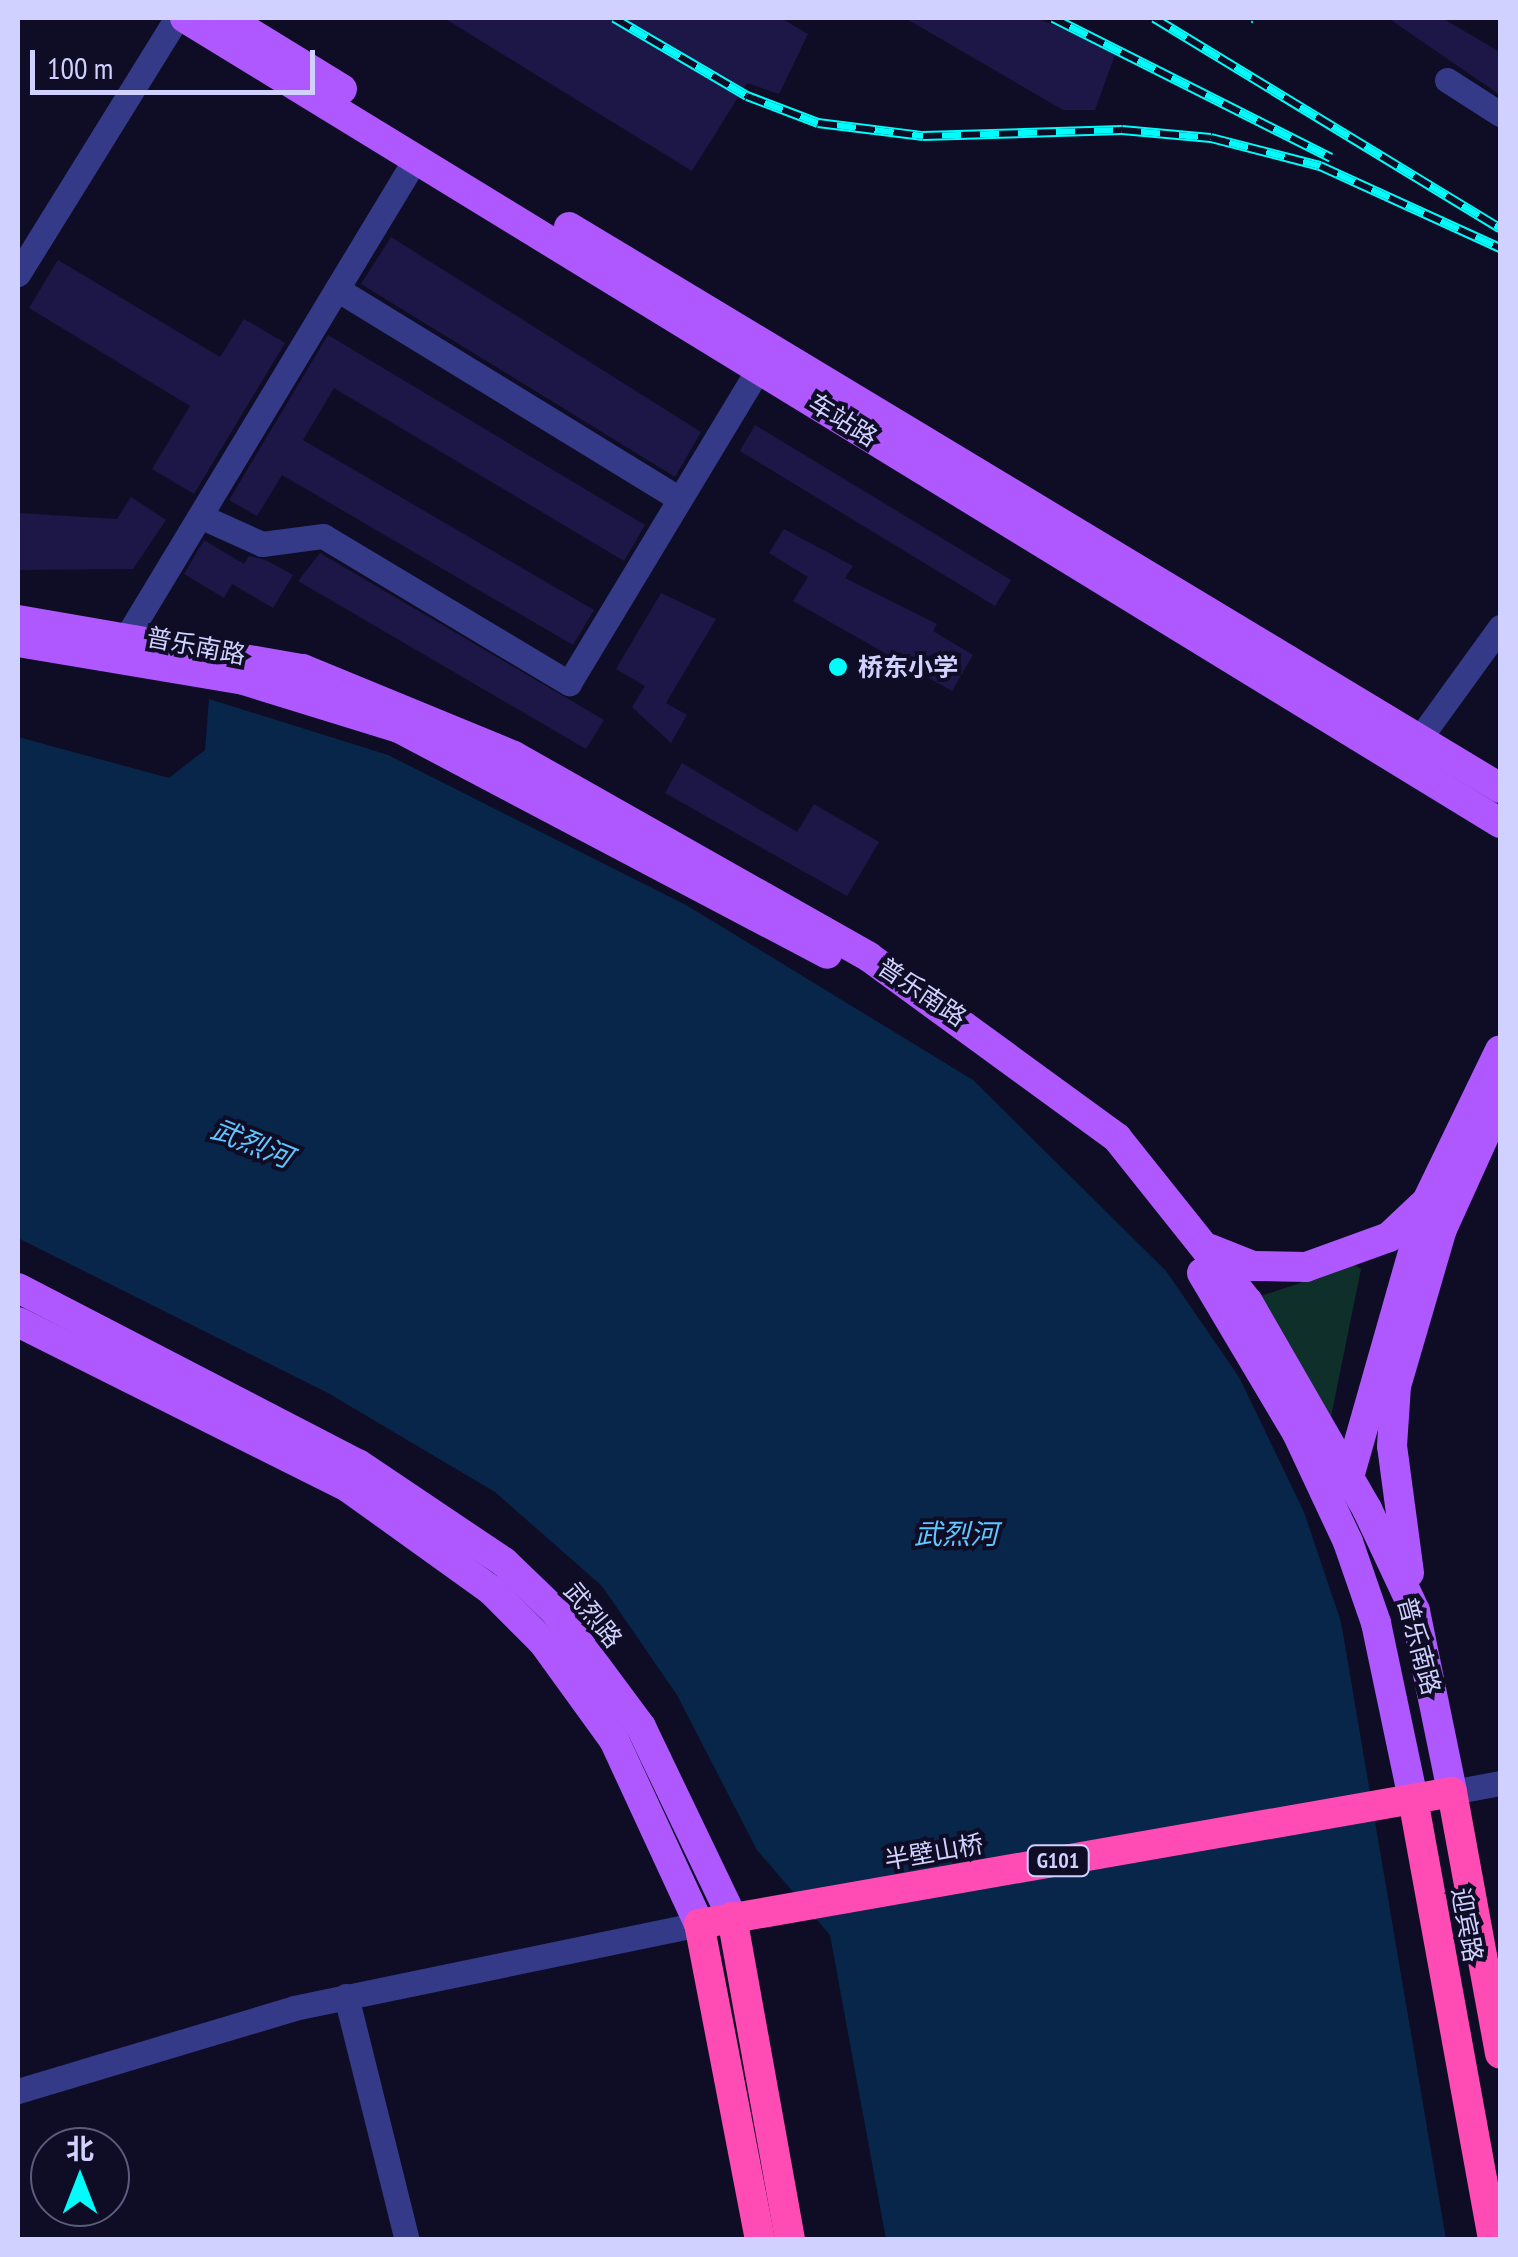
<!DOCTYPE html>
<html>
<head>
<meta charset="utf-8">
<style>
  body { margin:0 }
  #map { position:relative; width:1518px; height:2257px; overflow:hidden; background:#0e0d25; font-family:"PT Sans Narrow","Noto Sans SC",sans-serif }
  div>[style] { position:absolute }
  .green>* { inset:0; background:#0f2f2b }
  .water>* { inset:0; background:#082649 }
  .building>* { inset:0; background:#1c1747 }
  .minor>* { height:25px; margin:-12.5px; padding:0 12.5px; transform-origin:12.5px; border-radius:12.5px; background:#343a88 }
  .major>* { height:30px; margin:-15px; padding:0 15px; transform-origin:15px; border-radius:15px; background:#af58ff }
  .highway>* { height:30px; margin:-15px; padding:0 15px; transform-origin:15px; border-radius:15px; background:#ff4cb4 }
  .rail>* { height:10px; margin-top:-5px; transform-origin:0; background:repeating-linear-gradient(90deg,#0e0d25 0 19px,#00fcfb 0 38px); box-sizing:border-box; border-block:2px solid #00fcfb }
  .dots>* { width:28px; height:28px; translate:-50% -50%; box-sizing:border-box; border:5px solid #0e0d25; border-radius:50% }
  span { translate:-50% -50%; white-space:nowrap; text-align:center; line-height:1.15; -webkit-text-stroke:8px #0e0d25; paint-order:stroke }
  .shield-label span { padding:2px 8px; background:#0e0d25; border:2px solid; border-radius:8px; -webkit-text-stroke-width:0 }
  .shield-label { font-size:22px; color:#d1d1ff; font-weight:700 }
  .street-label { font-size:25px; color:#d1d1ff }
  .poi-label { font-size:25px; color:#d1d1ff; font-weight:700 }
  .left { translate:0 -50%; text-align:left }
  .water-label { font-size:28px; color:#5fc6ff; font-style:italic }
  .frame { position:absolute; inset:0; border:20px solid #d1d1ff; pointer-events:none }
  .north { position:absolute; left:30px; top:2127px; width:100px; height:100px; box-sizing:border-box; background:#0e0d25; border:2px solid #5c5b7c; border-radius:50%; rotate:0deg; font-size:28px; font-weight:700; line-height:40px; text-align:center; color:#d1d1ff }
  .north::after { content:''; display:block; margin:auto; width:35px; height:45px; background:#00fcfb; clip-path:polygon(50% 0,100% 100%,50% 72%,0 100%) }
  .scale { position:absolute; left:30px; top:50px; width:285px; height:45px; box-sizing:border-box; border:5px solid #d1d1ff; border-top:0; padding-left:12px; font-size:30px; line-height:35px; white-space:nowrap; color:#d1d1ff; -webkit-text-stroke:8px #0e0d25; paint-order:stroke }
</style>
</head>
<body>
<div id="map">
  <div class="green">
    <i style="clip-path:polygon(1354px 1265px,1361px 1269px,1331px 1417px,1261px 1296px)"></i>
  </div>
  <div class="water">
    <i style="clip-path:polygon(209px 699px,388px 755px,686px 905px,973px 1080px,1166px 1271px,1239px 1377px,1304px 1512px,1341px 1622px,1446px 2239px,886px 2239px,830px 1935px,757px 1850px,677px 1695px,602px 1586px,495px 1492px,328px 1393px,18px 1238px,18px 737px,169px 778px,205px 750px)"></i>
  </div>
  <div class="building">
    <i style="clip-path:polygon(444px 18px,781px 18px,808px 34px,779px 94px,747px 83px,692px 171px)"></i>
    <i style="clip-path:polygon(905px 18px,1037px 18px,1116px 52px,1095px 110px,1063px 110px)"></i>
    <i style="clip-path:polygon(1388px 18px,1442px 18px,1500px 52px,1500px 95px)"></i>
    <i style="clip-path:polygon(391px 237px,701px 432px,675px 477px,361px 284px)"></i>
    <i style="clip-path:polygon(58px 260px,220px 357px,244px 319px,285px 343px,194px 494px,152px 469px,190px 406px,29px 308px)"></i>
    <i style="clip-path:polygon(328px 335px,645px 525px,624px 561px,334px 388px,303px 440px,594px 610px,573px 645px,282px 475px,257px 516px,229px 500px)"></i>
    <i style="clip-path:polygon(755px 425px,1011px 580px,995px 606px,740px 451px)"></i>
    <i style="clip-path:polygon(131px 497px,166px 520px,133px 569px,18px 570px,18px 513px,117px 519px)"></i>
    <i style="clip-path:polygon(784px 529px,853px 566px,845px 578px,937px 624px,933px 631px,973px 655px,952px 691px,793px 601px,808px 577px,769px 553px)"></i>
    <i style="clip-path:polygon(204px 540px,244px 564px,249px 556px,266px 560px,293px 575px,273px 608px,232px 584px,224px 598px,184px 574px)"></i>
    <i style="clip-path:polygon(320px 553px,604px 720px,586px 749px,298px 581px)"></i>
    <i style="clip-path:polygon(661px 593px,716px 619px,666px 703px,687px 715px,671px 743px,632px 707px,645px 686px,616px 669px)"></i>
    <i style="clip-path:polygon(682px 763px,797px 832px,814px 804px,879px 842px,847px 896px,665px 793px)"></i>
  </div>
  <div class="minor">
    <i style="left:1447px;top:80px;width:63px;rotate:32.7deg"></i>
    <i style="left:18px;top:274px;width:301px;rotate:-58.2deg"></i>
    <i style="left:337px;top:289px;width:402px;rotate:31.5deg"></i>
    <i style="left:200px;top:516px;width:68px;rotate:24.3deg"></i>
    <i style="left:262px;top:544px;width:62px;rotate:-7.5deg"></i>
    <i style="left:323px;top:536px;width:287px;rotate:30.9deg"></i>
    <i style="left:569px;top:683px;width:368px;rotate:-58.9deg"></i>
    <i style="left:129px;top:633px;width:555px;rotate:-58.86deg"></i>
    <i style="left:1419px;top:739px;width:138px;rotate:-54.1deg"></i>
    <i style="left:1452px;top:1792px;width:49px;rotate:-10.6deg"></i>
    <i style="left:346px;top:1996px;width:252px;rotate:76deg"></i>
    <i style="left:18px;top:2091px;width:288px;rotate:-16.7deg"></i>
    <i style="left:294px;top:2008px;width:414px;rotate:-11.7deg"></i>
  </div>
  <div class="major">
    <i style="left:185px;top:18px;width:1542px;rotate:31.47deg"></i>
    <i style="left:226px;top:18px;width:136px;rotate:31.5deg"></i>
    <i style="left:569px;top:227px;width:1087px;rotate:31.07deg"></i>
    <i style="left:18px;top:620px;width:289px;rotate:9.8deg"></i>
    <i style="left:303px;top:669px;width:228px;rotate:22.4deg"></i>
    <i style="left:514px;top:756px;width:408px;rotate:29.5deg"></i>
    <i style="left:869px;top:957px;width:307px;rotate:36.1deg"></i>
    <i style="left:1117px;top:1138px;width:210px;rotate:51.4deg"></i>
    <i style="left:1248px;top:1302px;width:239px;rotate:60.1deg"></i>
    <i style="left:1367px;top:1509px;width:113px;rotate:64.8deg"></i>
    <i style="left:1415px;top:1611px;width:185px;rotate:78.4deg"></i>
    <i style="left:18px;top:642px;width:225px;rotate:9.5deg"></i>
    <i style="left:240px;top:679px;width:166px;rotate:17.1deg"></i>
    <i style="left:399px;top:728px;width:484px;rotate:27.8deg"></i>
    <i style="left:1210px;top:1249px;width:46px;rotate:21.6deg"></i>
    <i style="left:1253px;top:1266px;width:53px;rotate:1.1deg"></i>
    <i style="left:1306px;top:1267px;width:88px;rotate:-19.9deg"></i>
    <i style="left:1389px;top:1237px;width:47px;rotate:-43.3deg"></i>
    <i style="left:1202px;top:1273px;width:186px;rotate:59.3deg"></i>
    <i style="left:1297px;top:1433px;width:120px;rotate:64.9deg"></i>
    <i style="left:1348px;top:1542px;width:86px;rotate:70.9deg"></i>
    <i style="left:1376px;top:1623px;width:180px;rotate:78.1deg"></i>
    <i style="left:18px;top:1288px;width:383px;rotate:27.4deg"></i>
    <i style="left:358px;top:1464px;width:176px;rotate:33.9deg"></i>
    <i style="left:504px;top:1562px;width:71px;rotate:43.9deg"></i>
    <i style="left:555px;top:1611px;width:144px;rotate:53.4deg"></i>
    <i style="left:641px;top:1727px;width:211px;rotate:64.4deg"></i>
    <i style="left:18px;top:1322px;width:370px;rotate:26.6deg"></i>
    <i style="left:349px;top:1488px;width:175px;rotate:35.7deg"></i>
    <i style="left:491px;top:1590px;width:74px;rotate:45deg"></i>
    <i style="left:543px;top:1642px;width:121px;rotate:54.1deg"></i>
    <i style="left:614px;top:1740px;width:203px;rotate:65.2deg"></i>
    <i style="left:1349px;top:1477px;width:289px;rotate:-74.1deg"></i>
    <i style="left:1428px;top:1199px;width:165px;rotate:-64.2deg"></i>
    <i style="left:1409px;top:1573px;width:128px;rotate:-97.6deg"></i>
    <i style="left:1392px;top:1446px;width:60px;rotate:-86.2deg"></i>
    <i style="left:1396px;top:1386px;width:164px;rotate:-73.7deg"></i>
    <i style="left:1442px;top:1229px;width:141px;rotate:-65.6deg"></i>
  </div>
  <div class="highway">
    <i style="left:1413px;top:1799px;width:448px;rotate:79.7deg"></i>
    <i style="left:732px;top:1917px;width:328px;rotate:79.8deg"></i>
    <i style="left:760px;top:2240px;width:322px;rotate:-100.9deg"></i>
    <i style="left:699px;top:1924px;width:764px;rotate:-9.94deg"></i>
    <i style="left:1452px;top:1792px;width:266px;rotate:79.6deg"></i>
  </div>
  <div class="rail">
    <i style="left:614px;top:18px;width:154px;rotate:30.4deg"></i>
    <i style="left:747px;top:96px;width:76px;rotate:20.8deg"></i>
    <i style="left:818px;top:123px;width:106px;rotate:7.1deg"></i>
    <i style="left:923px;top:136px;width:199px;rotate:-1.7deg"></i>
    <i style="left:1122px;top:130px;width:89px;rotate:5.1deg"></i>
    <i style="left:1211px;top:138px;width:113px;rotate:14.4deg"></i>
    <i style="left:1320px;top:166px;width:198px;rotate:24.5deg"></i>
    <i style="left:1053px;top:18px;width:311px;rotate:26.7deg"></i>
    <i style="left:1154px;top:18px;width:405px;rotate:31.3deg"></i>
    <i style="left:1253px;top:18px;width:2px;rotate:27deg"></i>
  </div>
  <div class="dots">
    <i style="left:838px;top:667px;background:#00fcfb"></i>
  </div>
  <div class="shield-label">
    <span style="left:1058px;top:1861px">G101</span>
  </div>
  <div class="street-label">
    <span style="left:843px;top:420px;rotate:32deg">车站路</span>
    <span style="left:196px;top:646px;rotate:11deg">普乐南路</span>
    <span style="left:922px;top:992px;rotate:34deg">普乐南路</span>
    <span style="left:593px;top:1615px;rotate:51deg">武烈路</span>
    <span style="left:1419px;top:1646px;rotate:75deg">普乐南路</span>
    <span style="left:934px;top:1852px;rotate:-10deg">半壁山桥</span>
    <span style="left:1467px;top:1925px;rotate:80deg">迎宾路</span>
  </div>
  <div class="poi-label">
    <span class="left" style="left:858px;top:667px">桥东小学</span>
  </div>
  <div class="water-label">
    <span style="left:252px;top:1143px;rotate:22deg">武烈河</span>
    <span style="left:956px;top:1534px">武烈河</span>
  </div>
  <div class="frame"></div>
  <div class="north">北</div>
  <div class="scale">100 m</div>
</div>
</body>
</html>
